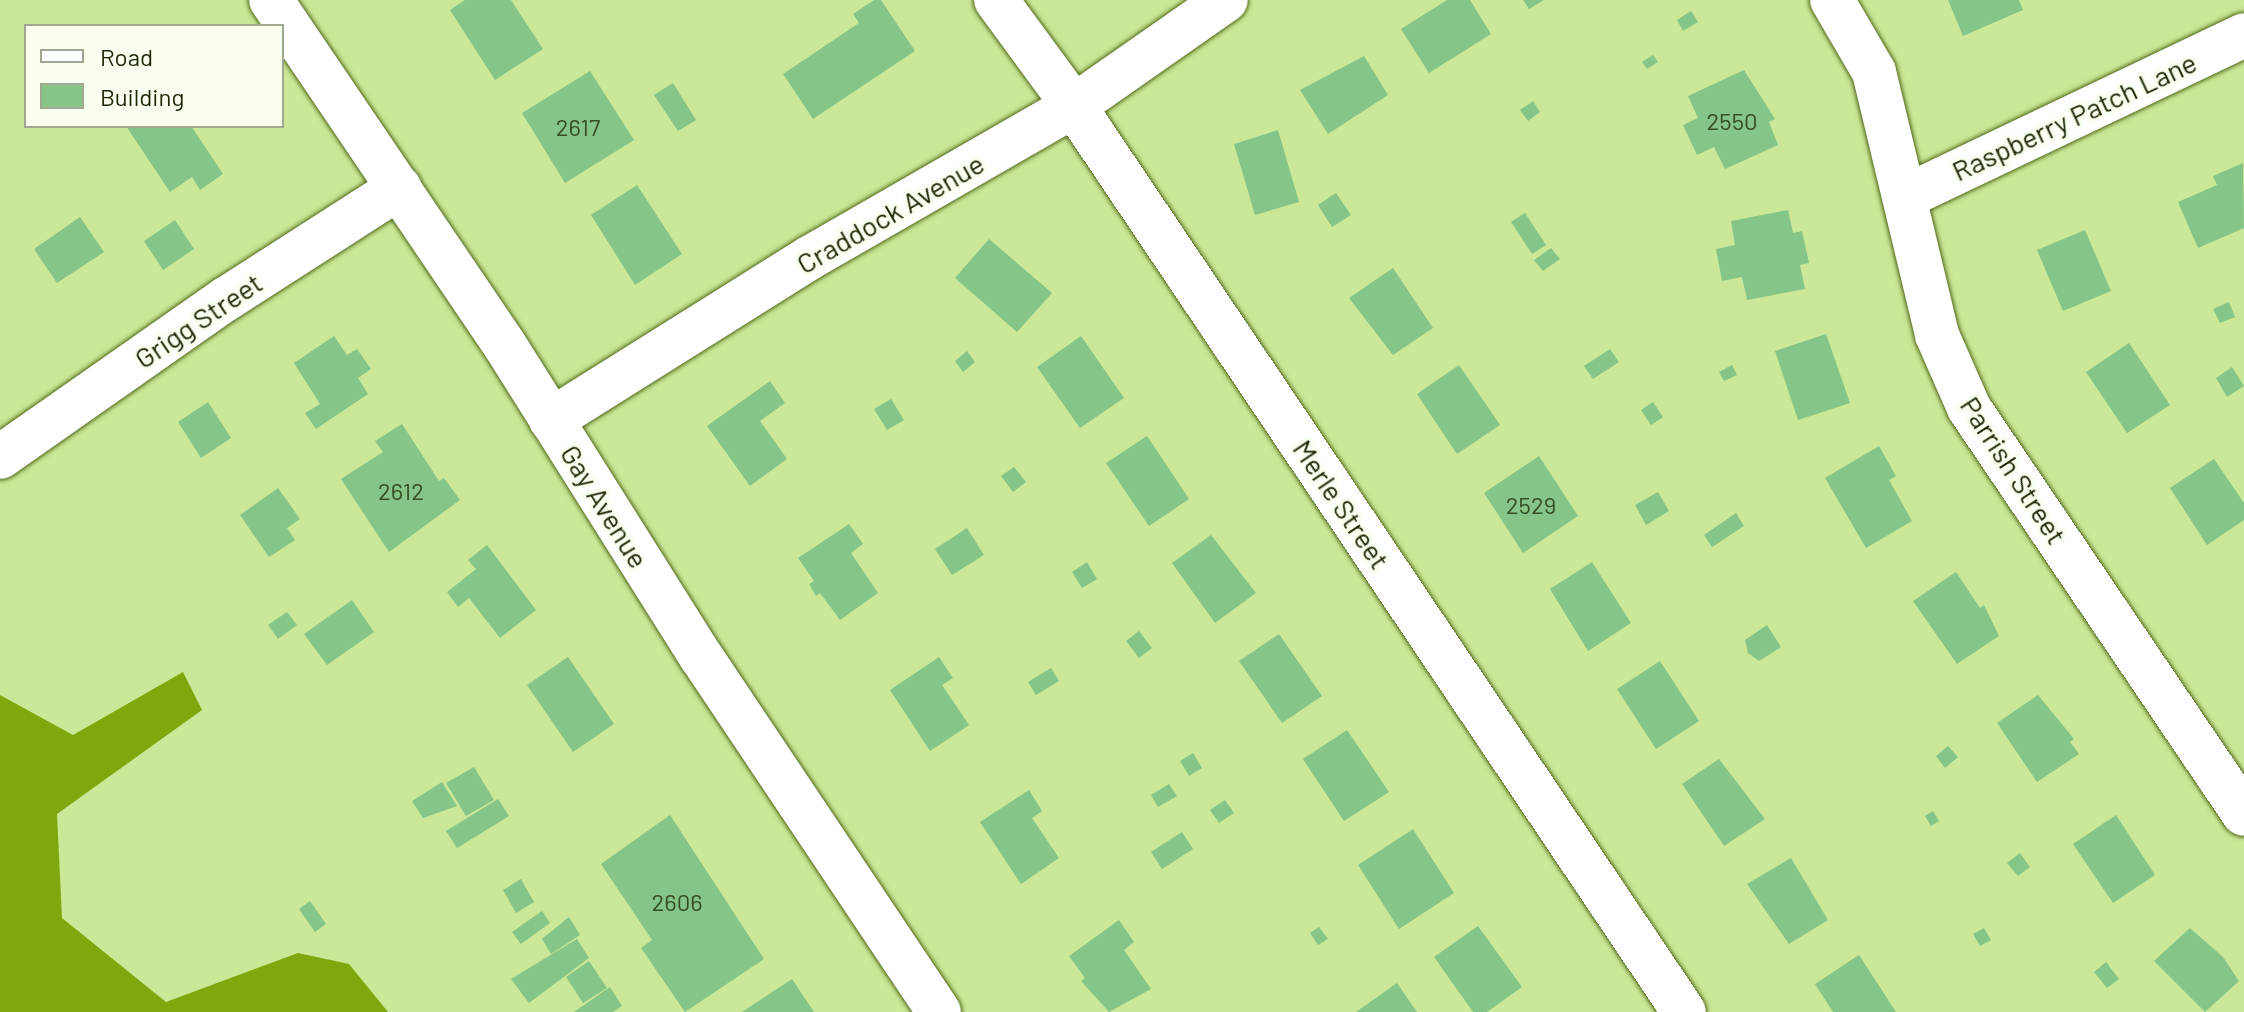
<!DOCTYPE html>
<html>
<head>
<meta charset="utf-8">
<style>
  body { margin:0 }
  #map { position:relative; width:2244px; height:1012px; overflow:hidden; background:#cae897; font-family:Barlow,sans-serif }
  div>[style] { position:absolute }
  .forest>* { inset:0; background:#80a70e }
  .building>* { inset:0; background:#85c587 }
  .roads { filter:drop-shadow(0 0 2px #516918) drop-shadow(0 0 2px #516918) }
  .minor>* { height:44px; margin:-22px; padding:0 22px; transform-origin:22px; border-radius:22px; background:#fff }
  span { translate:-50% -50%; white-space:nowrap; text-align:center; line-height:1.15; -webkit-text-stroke:7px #f8ffef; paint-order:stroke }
  .number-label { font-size:24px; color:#364e26 }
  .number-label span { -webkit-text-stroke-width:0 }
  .street-label { font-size:28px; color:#1c2605 }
  .legend { position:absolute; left:24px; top:24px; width:260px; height:104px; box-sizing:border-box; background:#f8ffef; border:2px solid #a0a891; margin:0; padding:10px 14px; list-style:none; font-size:24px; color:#1c2605 }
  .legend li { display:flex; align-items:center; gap:16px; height:40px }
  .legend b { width:40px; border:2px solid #a0a891 }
</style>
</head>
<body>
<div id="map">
  <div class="forest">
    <i style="clip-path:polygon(183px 672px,202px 710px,57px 814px,62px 918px,166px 1002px,298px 953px,349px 964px,388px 1012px,0 1012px,0 695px,73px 735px)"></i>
  </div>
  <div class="building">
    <i style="clip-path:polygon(465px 0,511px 0,543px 49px,495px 80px,450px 10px)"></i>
    <i style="clip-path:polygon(874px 0,881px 0,915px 51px,813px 119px,783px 74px,859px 23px,853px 14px)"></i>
    <i style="clip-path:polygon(1447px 0,1470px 0,1491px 34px,1429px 73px,1401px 29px)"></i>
    <i style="clip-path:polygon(1523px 0,1544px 0,1529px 9px)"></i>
    <i style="clip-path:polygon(1948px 0,2019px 0,2023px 10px,1963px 36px)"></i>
    <i style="clip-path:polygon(1691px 11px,1698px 22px,1683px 31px,1677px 20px)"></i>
    <i style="clip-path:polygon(1653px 55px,1658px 62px,1647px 69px,1642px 62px)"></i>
    <i style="clip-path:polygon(1364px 56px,1388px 95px,1328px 134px,1300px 90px)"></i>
    <i style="clip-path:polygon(1744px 70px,1775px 119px,1769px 122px,1778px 145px,1725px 169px,1714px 147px,1697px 155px,1683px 125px,1698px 118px,1688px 96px)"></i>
    <i style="clip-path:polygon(590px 71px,634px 140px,565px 183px,522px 113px)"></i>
    <i style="clip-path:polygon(673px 83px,696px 120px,678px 131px,654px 95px)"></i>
    <i style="clip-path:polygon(1533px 101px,1540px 112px,1528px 121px,1520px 110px)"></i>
    <i style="clip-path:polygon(126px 126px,191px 126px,223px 174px,200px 190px,192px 177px,170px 192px)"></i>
    <i style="clip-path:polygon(1278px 130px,1299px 202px,1255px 215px,1234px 144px)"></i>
    <i style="clip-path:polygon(2243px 163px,2244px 228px,2198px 248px,2178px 202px,2217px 185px,2213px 176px)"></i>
    <i style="clip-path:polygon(637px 185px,682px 254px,635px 285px,591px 215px)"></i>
    <i style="clip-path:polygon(1336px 193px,1351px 215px,1332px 227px,1318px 205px)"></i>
    <i style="clip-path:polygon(1788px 210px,1793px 233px,1802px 231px,1809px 263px,1800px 265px,1805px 289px,1747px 300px,1742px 277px,1722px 281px,1716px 249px,1735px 245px,1731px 221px)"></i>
    <i style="clip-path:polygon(1525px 213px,1546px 245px,1532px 254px,1511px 222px)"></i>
    <i style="clip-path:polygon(80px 217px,104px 252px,57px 283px,34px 249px)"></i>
    <i style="clip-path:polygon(175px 220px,194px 249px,163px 270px,144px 241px)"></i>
    <i style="clip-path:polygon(2085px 230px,2111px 291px,2063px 311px,2037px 250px)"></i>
    <i style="clip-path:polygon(989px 239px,1052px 293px,1017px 332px,955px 278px)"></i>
    <i style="clip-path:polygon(1551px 248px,1560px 259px,1543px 271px,1534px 260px)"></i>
    <i style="clip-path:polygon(1393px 268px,1433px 328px,1393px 355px,1349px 298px)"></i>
    <i style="clip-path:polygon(2229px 302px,2235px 317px,2220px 323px,2213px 309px)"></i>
    <i style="clip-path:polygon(1826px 334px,1850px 403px,1798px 420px,1775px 351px)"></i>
    <i style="clip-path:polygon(334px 336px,347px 355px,357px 349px,371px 369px,358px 378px,368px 394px,316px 429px,305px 413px,320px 404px,294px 363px)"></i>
    <i style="clip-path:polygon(1081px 336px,1124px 398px,1080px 428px,1037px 367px)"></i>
    <i style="clip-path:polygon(2129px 343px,2170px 405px,2127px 433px,2086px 372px)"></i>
    <i style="clip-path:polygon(1610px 349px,1619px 362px,1593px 379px,1584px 366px)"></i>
    <i style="clip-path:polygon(967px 351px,975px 362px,963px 372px,955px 361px)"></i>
    <i style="clip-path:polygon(1459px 365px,1500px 425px,1457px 454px,1417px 394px)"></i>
    <i style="clip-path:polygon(1732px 365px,1737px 375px,1724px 381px,1719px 372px)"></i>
    <i style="clip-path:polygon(2232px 367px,2244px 386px,2227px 397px,2216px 378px)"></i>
    <i style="clip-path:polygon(770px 381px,785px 403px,760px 421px,787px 459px,750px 486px,707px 426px)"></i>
    <i style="clip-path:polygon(891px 399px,904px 420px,887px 430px,874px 409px)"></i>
    <i style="clip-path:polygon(208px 402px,231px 438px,201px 458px,178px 422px)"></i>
    <i style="clip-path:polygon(1653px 402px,1663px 417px,1651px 425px,1641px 410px)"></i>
    <i style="clip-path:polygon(402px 424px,439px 481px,444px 478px,460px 500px,389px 552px,341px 479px,383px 452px,375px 441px)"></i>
    <i style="clip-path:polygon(1147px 436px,1189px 499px,1149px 526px,1106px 463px)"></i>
    <i style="clip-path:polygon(1879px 446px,1896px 476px,1889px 480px,1912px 521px,1866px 548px,1825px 478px)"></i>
    <i style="clip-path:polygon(1539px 456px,1578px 516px,1523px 553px,1484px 493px)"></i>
    <i style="clip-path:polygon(2214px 459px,2244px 503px,2244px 520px,2207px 545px,2170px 488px)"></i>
    <i style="clip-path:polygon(1014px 467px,1026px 482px,1013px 492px,1001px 476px)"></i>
    <i style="clip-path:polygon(278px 488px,300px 519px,287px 528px,295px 540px,269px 557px,240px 515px)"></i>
    <i style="clip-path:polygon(1658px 492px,1669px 511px,1646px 525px,1635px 505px)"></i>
    <i style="clip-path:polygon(1736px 513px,1744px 526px,1712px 547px,1704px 535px)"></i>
    <i style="clip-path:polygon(849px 524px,863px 544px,851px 553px,878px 593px,840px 620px,820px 593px,816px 596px,809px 584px,814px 581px,798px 558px)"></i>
    <i style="clip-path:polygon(967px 528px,984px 555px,952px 575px,935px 549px)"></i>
    <i style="clip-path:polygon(1211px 535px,1256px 593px,1215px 623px,1172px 563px)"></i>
    <i style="clip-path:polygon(487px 545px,536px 610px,500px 638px,469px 598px,458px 607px,447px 592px,476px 569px,468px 560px)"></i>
    <i style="clip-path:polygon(1087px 562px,1097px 579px,1082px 588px,1072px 572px)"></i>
    <i style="clip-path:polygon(1592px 562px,1631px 623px,1588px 651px,1550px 589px)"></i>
    <i style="clip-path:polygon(1956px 572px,1980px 608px,1984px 605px,1999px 636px,1957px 664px,1913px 601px)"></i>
    <i style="clip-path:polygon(352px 600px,374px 632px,327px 665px,304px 634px)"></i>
    <i style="clip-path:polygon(287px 612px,297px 625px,278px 639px,268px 625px)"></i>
    <i style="clip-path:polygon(1767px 625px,1781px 647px,1759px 661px,1748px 653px,1745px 640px)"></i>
    <i style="clip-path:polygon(1139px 631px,1152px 648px,1139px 658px,1126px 641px)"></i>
    <i style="clip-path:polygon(1279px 634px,1322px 696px,1282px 723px,1239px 661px)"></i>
    <i style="clip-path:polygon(568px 657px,614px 724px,573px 752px,527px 685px)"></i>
    <i style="clip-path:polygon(939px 657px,953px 678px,942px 685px,969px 725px,930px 751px,890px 690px)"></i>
    <i style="clip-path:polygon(1660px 661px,1699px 721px,1656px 749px,1617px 689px)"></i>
    <i style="clip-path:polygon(1051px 668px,1059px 681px,1036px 695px,1028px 682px)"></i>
    <i style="clip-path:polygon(2038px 695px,2074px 739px,2070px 742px,2079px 754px,2037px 782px,1997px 723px)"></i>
    <i style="clip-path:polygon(1347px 730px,1389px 792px,1344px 821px,1303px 759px)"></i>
    <i style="clip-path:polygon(1948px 746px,1958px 757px,1945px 768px,1936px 756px)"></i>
    <i style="clip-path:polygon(1193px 753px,1202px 768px,1189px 776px,1180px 761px)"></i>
    <i style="clip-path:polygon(1719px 759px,1765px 819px,1724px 846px,1682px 784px)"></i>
    <i style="clip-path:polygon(474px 767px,494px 800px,466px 816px,446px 783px)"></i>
    <i style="clip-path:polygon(442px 782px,457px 806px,423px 818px,412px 801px)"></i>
    <i style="clip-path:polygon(1169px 784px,1177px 796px,1158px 807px,1151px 795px)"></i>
    <i style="clip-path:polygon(1029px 790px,1042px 811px,1032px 818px,1059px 858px,1021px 884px,980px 822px)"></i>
    <i style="clip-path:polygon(498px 799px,509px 816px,457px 848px,446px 831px)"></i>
    <i style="clip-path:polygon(1225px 800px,1234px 813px,1219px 823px,1210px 810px)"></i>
    <i style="clip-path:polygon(1933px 811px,1939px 821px,1931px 826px,1925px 816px)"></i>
    <i style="clip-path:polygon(670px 815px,764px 959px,685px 1012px,641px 948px,652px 940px,601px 864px)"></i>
    <i style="clip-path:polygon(2116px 815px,2155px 875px,2113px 903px,2073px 844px)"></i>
    <i style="clip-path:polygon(1413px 829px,1454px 893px,1399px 929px,1358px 865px)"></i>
    <i style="clip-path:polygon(1182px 832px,1193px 849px,1162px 869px,1151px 852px)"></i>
    <i style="clip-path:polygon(2020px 853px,2030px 867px,2018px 876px,2007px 863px)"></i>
    <i style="clip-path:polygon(1791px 858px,1828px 920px,1789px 944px,1747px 884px)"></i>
    <i style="clip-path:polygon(521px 879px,534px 902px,516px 913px,503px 890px)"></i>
    <i style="clip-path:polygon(310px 901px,326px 924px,315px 932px,299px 909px)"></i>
    <i style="clip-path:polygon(542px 911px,550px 923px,521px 944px,512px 932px)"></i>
    <i style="clip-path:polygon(569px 917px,580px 935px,551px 954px,542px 939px)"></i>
    <i style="clip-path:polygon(1119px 920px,1134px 942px,1124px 950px,1151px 989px,1109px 1012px,1081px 981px,1085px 978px,1069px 956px)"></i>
    <i style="clip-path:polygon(1478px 926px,1522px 987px,1487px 1012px,1473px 1012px,1434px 957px)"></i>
    <i style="clip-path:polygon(1319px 927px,1328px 939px,1318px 945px,1310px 933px)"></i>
    <i style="clip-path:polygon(1984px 928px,1991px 940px,1980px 946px,1973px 934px)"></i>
    <i style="clip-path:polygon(2190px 928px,2223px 957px,2239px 981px,2205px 1012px,2154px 961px)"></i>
    <i style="clip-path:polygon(577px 939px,589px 958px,529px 1003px,511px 979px)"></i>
    <i style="clip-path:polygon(1859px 955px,1896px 1012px,1833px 1012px,1815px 984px)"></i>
    <i style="clip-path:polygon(589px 961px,607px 988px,583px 1003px,566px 977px)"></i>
    <i style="clip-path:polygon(2106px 962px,2119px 979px,2107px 988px,2094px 972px)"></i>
    <i style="clip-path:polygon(792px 979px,814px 1012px,742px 1012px)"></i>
    <i style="clip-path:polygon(1397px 983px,1417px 1012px,1356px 1012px)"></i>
    <i style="clip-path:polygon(610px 987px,622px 1006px,613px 1012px,574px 1012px)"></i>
  </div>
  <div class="roads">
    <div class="minor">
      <i style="left:271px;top:0;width:415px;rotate:55.9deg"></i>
      <i style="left:504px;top:344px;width:371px;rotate:57.8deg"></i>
      <i style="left:702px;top:658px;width:426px;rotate:56.2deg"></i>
      <i style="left:996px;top:0;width:132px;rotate:53.7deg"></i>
      <i style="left:1074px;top:106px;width:1092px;rotate:56.05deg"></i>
      <i style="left:1832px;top:0;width:83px;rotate:59.7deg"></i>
      <i style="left:1874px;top:72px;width:270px;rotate:76.5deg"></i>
      <i style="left:1937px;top:335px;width:80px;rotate:66.3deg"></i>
      <i style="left:1969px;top:408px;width:490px;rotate:55.9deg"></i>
      <i style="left:1905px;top:197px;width:376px;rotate:-25.5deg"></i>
      <i style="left:551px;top:420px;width:307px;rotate:-32.1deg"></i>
      <i style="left:811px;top:257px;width:303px;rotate:-29.9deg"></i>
      <i style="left:1074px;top:106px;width:185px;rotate:-34.9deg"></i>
      <i style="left:0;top:457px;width:276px;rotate:-35deg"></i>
      <i style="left:226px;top:299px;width:206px;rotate:-32.7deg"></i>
    </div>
  </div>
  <div class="number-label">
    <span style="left:1732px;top:121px">2550</span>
    <span style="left:578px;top:127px">2617</span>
    <span style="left:401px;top:491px">2612</span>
    <span style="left:1531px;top:505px">2529</span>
    <span style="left:677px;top:902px">2606</span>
  </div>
  <div class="street-label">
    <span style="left:2074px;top:116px;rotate:-25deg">Raspberry Patch Lane</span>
    <span style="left:890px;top:213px;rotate:-30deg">Craddock Avenue</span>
    <span style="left:198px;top:320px;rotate:-34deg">Grigg Street</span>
    <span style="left:2014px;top:470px;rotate:57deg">Parrish Street</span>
    <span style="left:1342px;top:504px;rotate:56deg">Merle Street</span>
    <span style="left:605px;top:506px;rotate:58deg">Gay Avenue</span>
  </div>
  <ul class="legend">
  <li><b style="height:10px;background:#fff"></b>Road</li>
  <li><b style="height:22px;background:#85c587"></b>Building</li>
  </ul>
</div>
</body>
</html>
